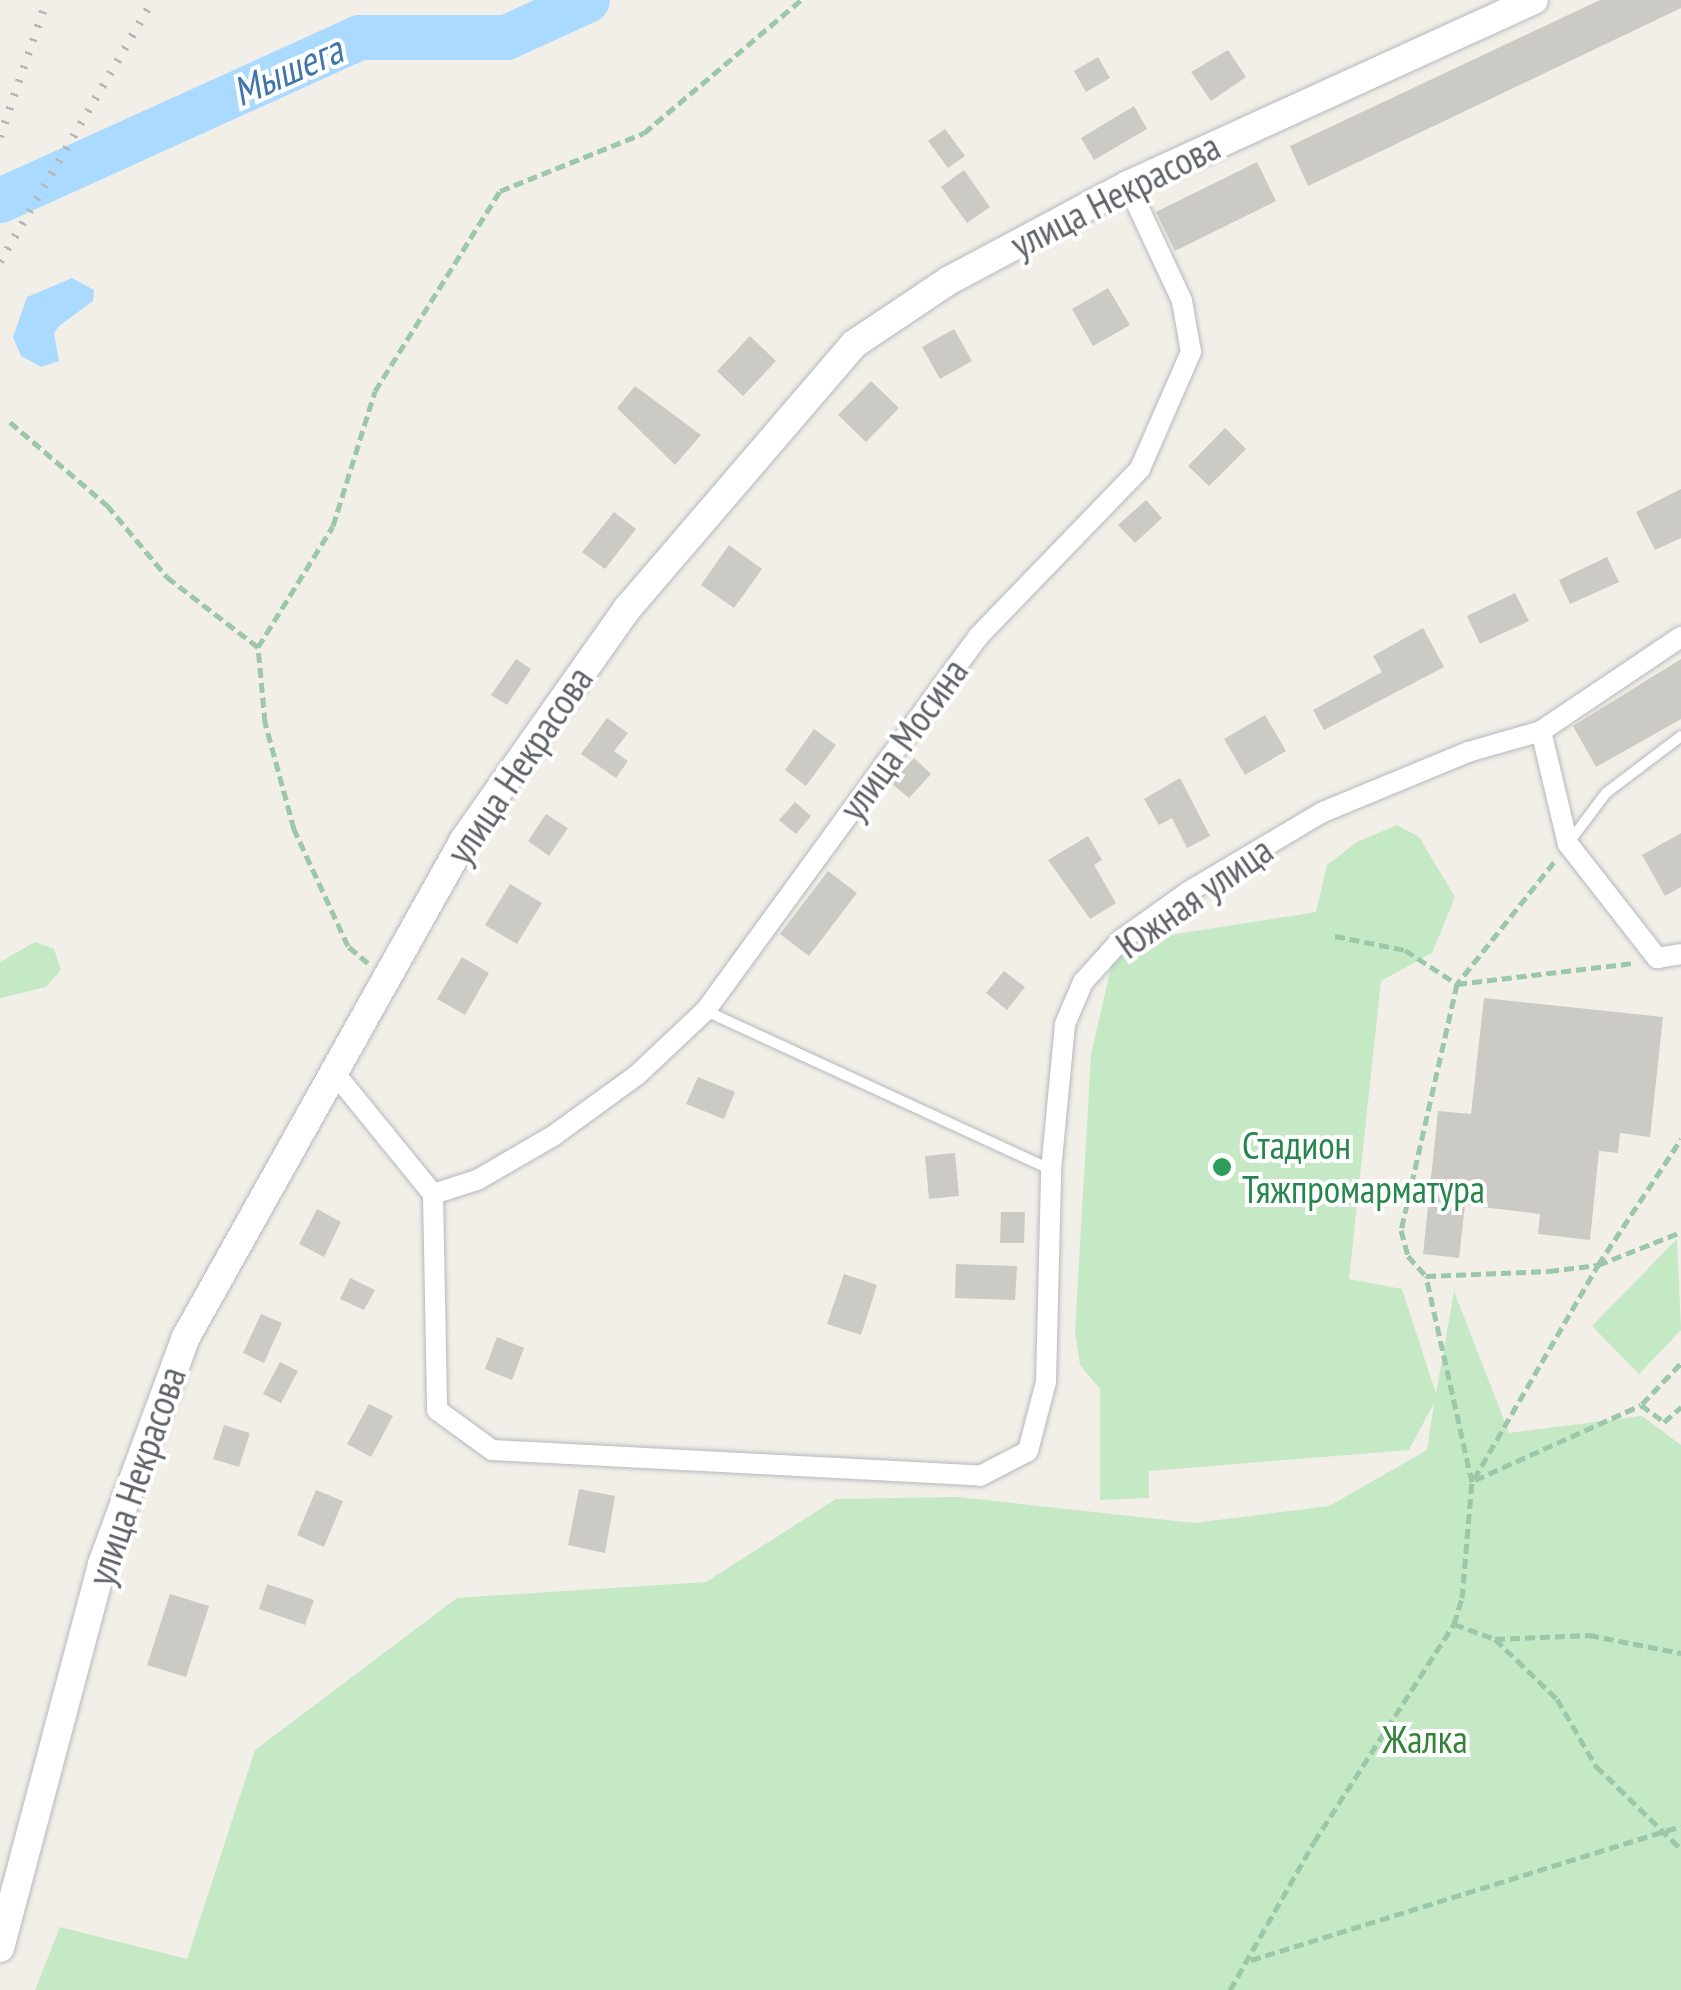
<!DOCTYPE html>
<html>
<head>
<meta charset="utf-8">
<style>
  body { margin:0 }
  #map { position:relative; width:1681px; height:1990px; overflow:hidden; background:#f1efe8; font-family:"PT Sans Narrow",sans-serif }
  div>[style] { position:absolute }
  .green>* { inset:0; background:#c5e8c5 }
  .water>* { inset:0; background:#aadaff }
  .river>* { height:45px; margin:-22.5px; padding:0 22.5px; transform-origin:22.5px; border-radius:22.5px; background:#aadaff }
  .building>* { inset:0; background:#cccac5 }
  .path>* { height:5px; margin-top:-2.5px; transform-origin:0; background:repeating-linear-gradient(90deg,#9cc7a9 0 10px,transparent 0 15px) }
  .roads { filter:drop-shadow(0 0 2px #b5b8bc) drop-shadow(0 0 2px #b5b8bc) }
  .lane>* { height:10px; margin:-5px; padding:0 5px; transform-origin:5px; border-radius:5px; background:#fff }
  .street>* { height:20px; margin:-10px; padding:0 10px; transform-origin:10px; border-radius:10px; background:#fff }
  .secondary>* { height:28px; margin:-14px; padding:0 14px; transform-origin:14px; border-radius:14px; background:#fff }
  .rail>* { height:8px; margin-top:-4px; transform-origin:0; background:repeating-linear-gradient(90deg,#b6b7b8 0 2.5px,transparent 0 14.5px) }
  .dots>* { width:28px; height:28px; translate:-50% -50%; box-sizing:border-box; border:5px solid #fff; border-radius:50% }
  span { translate:-50% -50%; white-space:nowrap; text-align:center; line-height:1.15; -webkit-text-stroke:8px #fff; paint-order:stroke }
  .street-label { font-size:38px; color:#5f6368 }
  .leisure-label { font-size:38px; color:#27864d }
  .left { translate:0 -50%; text-align:left }
  .park-label { font-size:38px; color:#348238 }
  .water-label { font-size:40px; color:#4174aa; font-style:italic }
</style>
</head>
<body>
<div id="map">
  <div class="green">
    <i style="clip-path:polygon(1397px 825px,1419px 837px,1455px 897px,1432px 953px,1381px 981px,1349px 1279px,1402px 1289px,1436px 1394px,1454px 1291px,1509px 1433px,1642px 1416px,1681px 1445px,1681px 1990px,35px 1990px,60px 1927px,187px 1959px,255px 1750px,457px 1598px,706px 1582px,836px 1499px,958px 1497px,1194px 1523px,1329px 1506px,1427px 1450px,1434px 1403px,1409px 1450px,1149px 1471px,1149px 1498px,1100px 1500px,1100px 1389px,1080px 1365px,1075px 1332px,1091px 1055px,1112px 963px,1138px 940px,1316px 912px,1327px 865px,1357px 842px)"></i>
    <i style="clip-path:polygon(35px 942px,54px 949px,61px 970px,46px 987px,0 998px,0 962px)"></i>
    <i style="clip-path:polygon(1677px 1239px,1681px 1330px,1639px 1374px,1592px 1326px)"></i>
  </div>
  <div class="water">
    <i style="clip-path:polygon(72px 278px,94px 290px,93px 301px,59px 326px,54px 333px,59px 361px,41px 367px,21px 356px,13px 337px,27px 297px)"></i>
  </div>
  <div class="river">
    <i style="left:0;top:200px;width:394px;rotate:-24.4deg"></i>
    <i style="left:359px;top:37px;width:147px"></i>
    <i style="left:506px;top:37px;width:89px;rotate:-24.6deg"></i>
  </div>
  <div class="building">
    <i style="clip-path:polygon(1600px 0,1681px 0,1681px 8px,1308px 186px,1290px 146px)"></i>
    <i style="clip-path:polygon(1228px 50px,1246px 77px,1211px 101px,1191px 72px)"></i>
    <i style="clip-path:polygon(1098px 57px,1110px 78px,1086px 92px,1074px 71px)"></i>
    <i style="clip-path:polygon(1134px 106px,1147px 129px,1094px 160px,1081px 138px)"></i>
    <i style="clip-path:polygon(945px 129px,965px 156px,948px 168px,928px 141px)"></i>
    <i style="clip-path:polygon(1257px 162px,1276px 201px,1175px 251px,1156px 212px)"></i>
    <i style="clip-path:polygon(964px 170px,990px 207px,967px 223px,941px 187px)"></i>
    <i style="clip-path:polygon(1108px 288px,1130px 325px,1093px 346px,1072px 309px)"></i>
    <i style="clip-path:polygon(954px 329px,972px 361px,940px 379px,922px 347px)"></i>
    <i style="clip-path:polygon(750px 336px,776px 361px,743px 396px,717px 371px)"></i>
    <i style="clip-path:polygon(871px 381px,899px 408px,866px 442px,838px 415px)"></i>
    <i style="clip-path:polygon(635px 386px,701px 435px,675px 465px,617px 408px)"></i>
    <i style="clip-path:polygon(1225px 428px,1246px 449px,1209px 486px,1188px 466px)"></i>
    <i style="clip-path:polygon(1681px 489px,1681px 538px,1655px 550px,1636px 512px)"></i>
    <i style="clip-path:polygon(1146px 500px,1162px 518px,1135px 543px,1118px 525px)"></i>
    <i style="clip-path:polygon(614px 512px,636px 529px,605px 569px,582px 552px)"></i>
    <i style="clip-path:polygon(729px 545px,762px 569px,734px 608px,701px 585px)"></i>
    <i style="clip-path:polygon(1607px 557px,1619px 582px,1570px 604px,1559px 580px)"></i>
    <i style="clip-path:polygon(1515px 593px,1529px 621px,1480px 644px,1467px 616px)"></i>
    <i style="clip-path:polygon(1423px 628px,1444px 667px,1324px 730px,1313px 710px,1382px 672px,1373px 656px)"></i>
    <i style="clip-path:polygon(516px 659px,531px 669px,507px 705px,491px 695px)"></i>
    <i style="clip-path:polygon(1681px 659px,1681px 719px,1596px 767px,1573px 726px)"></i>
    <i style="clip-path:polygon(1265px 715px,1286px 751px,1245px 775px,1224px 739px)"></i>
    <i style="clip-path:polygon(607px 718px,628px 733px,614px 751px,628px 761px,616px 778px,581px 754px)"></i>
    <i style="clip-path:polygon(814px 729px,836px 745px,806px 786px,785px 770px)"></i>
    <i style="clip-path:polygon(914px 758px,931px 774px,909px 798px,891px 783px)"></i>
    <i style="clip-path:polygon(1180px 778px,1210px 836px,1187px 848px,1172px 818px,1159px 825px,1144px 799px)"></i>
    <i style="clip-path:polygon(795px 802px,811px 816px,796px 834px,779px 820px)"></i>
    <i style="clip-path:polygon(546px 814px,568px 828px,549px 856px,528px 841px)"></i>
    <i style="clip-path:polygon(1681px 833px,1681px 887px,1665px 896px,1642px 855px)"></i>
    <i style="clip-path:polygon(1088px 836px,1102px 860px,1094px 865px,1116px 903px,1090px 919px,1048px 860px)"></i>
    <i style="clip-path:polygon(828px 871px,857px 893px,809px 956px,780px 934px)"></i>
    <i style="clip-path:polygon(510px 884px,542px 903px,517px 944px,485px 925px)"></i>
    <i style="clip-path:polygon(462px 957px,489px 973px,465px 1015px,437px 999px)"></i>
    <i style="clip-path:polygon(1004px 971px,1025px 987px,1007px 1010px,986px 993px)"></i>
    <i style="clip-path:polygon(1484px 998px,1663px 1017px,1650px 1137px,1620px 1133px,1618px 1153px,1599px 1151px,1590px 1240px,1538px 1234px,1540px 1214px,1465px 1205px,1459px 1258px,1423px 1254px,1438px 1111px,1471px 1114px)"></i>
    <i style="clip-path:polygon(698px 1077px,735px 1092px,724px 1119px,686px 1104px)"></i>
    <i style="clip-path:polygon(955px 1153px,959px 1196px,929px 1199px,925px 1156px)"></i>
    <i style="clip-path:polygon(317px 1209px,341px 1222px,324px 1257px,299px 1244px)"></i>
    <i style="clip-path:polygon(1001px 1212px,1025px 1212px,1024px 1243px,1000px 1243px)"></i>
    <i style="clip-path:polygon(956px 1264px,1017px 1266px,1015px 1300px,955px 1298px)"></i>
    <i style="clip-path:polygon(844px 1274px,877px 1285px,861px 1335px,827px 1324px)"></i>
    <i style="clip-path:polygon(350px 1278px,375px 1290px,364px 1310px,340px 1299px)"></i>
    <i style="clip-path:polygon(261px 1314px,282px 1323px,264px 1363px,243px 1353px)"></i>
    <i style="clip-path:polygon(497px 1337px,524px 1348px,512px 1380px,485px 1369px)"></i>
    <i style="clip-path:polygon(280px 1362px,298px 1371px,281px 1403px,263px 1394px)"></i>
    <i style="clip-path:polygon(369px 1404px,393px 1416px,371px 1457px,347px 1444px)"></i>
    <i style="clip-path:polygon(224px 1425px,250px 1433px,239px 1467px,213px 1459px)"></i>
    <i style="clip-path:polygon(579px 1489px,615px 1496px,605px 1553px,568px 1545px)"></i>
    <i style="clip-path:polygon(316px 1490px,343px 1501px,324px 1547px,297px 1535px)"></i>
    <i style="clip-path:polygon(267px 1584px,314px 1600px,305px 1625px,259px 1609px)"></i>
    <i style="clip-path:polygon(170px 1594px,209px 1606px,186px 1677px,147px 1665px)"></i>
  </div>
  <div class="path">
    <i style="left:10px;top:422px;width:128px;rotate:40.6deg"></i>
    <i style="left:107px;top:505px;width:94px;rotate:50.2deg"></i>
    <i style="left:167px;top:577px;width:115px;rotate:37.6deg"></i>
    <i style="left:1554px;top:862px;width:156px;rotate:128.5deg"></i>
    <i style="left:1457px;top:984px;width:252px;rotate:102.8deg"></i>
    <i style="left:1401px;top:1230px;width:27px;rotate:75deg"></i>
    <i style="left:1408px;top:1256px;width:27px;rotate:48deg"></i>
    <i style="left:1426px;top:1276px;width:123px;rotate:-2.3deg"></i>
    <i style="left:1549px;top:1271px;width:49px;rotate:-7deg"></i>
    <i style="left:1598px;top:1265px;width:89px;rotate:-21.7deg"></i>
    <i style="left:1335px;top:936px;width:71px;rotate:11.3deg"></i>
    <i style="left:1405px;top:950px;width:62px;rotate:33.2deg"></i>
    <i style="left:1457px;top:984px;width:178px;rotate:-6.8deg"></i>
    <i style="left:368px;top:963px;width:26px;rotate:-140deg"></i>
    <i style="left:348px;top:946px;width:129px;rotate:-114.8deg"></i>
    <i style="left:294px;top:829px;width:111px;rotate:-105.2deg"></i>
    <i style="left:265px;top:722px;width:75px;rotate:-95.3deg"></i>
    <i style="left:258px;top:647px;width:142px;rotate:-58.2deg"></i>
    <i style="left:333px;top:526px;width:141px;rotate:-72.7deg"></i>
    <i style="left:375px;top:391px;width:236px;rotate:-58deg"></i>
    <i style="left:500px;top:191px;width:155px;rotate:-21.9deg"></i>
    <i style="left:644px;top:133px;width:206px;rotate:-40.3deg"></i>
    <i style="left:1642px;top:1404px;width:57px;rotate:-46.4deg"></i>
    <i style="left:1474px;top:1479px;width:247px;rotate:-59.9deg"></i>
    <i style="left:1598px;top:1265px;width:151px;rotate:-56.6deg"></i>
    <i style="left:1475px;top:1480px;width:182px;rotate:-24.3deg"></i>
    <i style="left:1641px;top:1405px;width:29px;rotate:36deg"></i>
    <i style="left:1664px;top:1422px;width:23px;rotate:-41deg"></i>
    <i style="left:1454px;top:1624px;width:44px;rotate:20.1deg"></i>
    <i style="left:1495px;top:1639px;width:94px;rotate:-2.4deg"></i>
    <i style="left:1589px;top:1635px;width:94px;rotate:11.1deg"></i>
    <i style="left:1495px;top:1639px;width:86px;rotate:44.1deg"></i>
    <i style="left:1557px;top:1699px;width:78px;rotate:59.8deg"></i>
    <i style="left:1596px;top:1766px;width:119px;rotate:44.3deg"></i>
    <i style="left:1251px;top:1960px;width:450px;rotate:-17.3deg"></i>
    <i style="left:1230px;top:1990px;width:170px;rotate:-60.4deg"></i>
    <i style="left:1314px;top:1842px;width:259px;rotate:-57.3deg"></i>
    <i style="left:1454px;top:1624px;width:27px;rotate:-73deg"></i>
    <i style="left:1462px;top:1598px;width:116px;rotate:-85.1deg"></i>
    <i style="left:1472px;top:1482px;width:211px;rotate:-102.6deg"></i>
  </div>
  <div class="roads">
    <div class="lane">
      <i style="left:1570px;top:841px;width:60px;rotate:-53.1deg"></i>
      <i style="left:1606px;top:793px;width:94px;rotate:-37.2deg"></i>
      <i style="left:706px;top:1011px;width:380px;rotate:24.7deg"></i>
    </div>
    <div class="street">
      <i style="left:1128px;top:185px;width:128px;rotate:65deg"></i>
      <i style="left:1182px;top:301px;width:52px;rotate:80deg"></i>
      <i style="left:1191px;top:352px;width:128px;rotate:113.6deg"></i>
      <i style="left:1140px;top:469px;width:233px;rotate:134deg"></i>
      <i style="left:978px;top:637px;width:463px;rotate:126.1deg"></i>
      <i style="left:705px;top:1011px;width:93px;rotate:136.7deg"></i>
      <i style="left:637px;top:1075px;width:104px;rotate:144deg"></i>
      <i style="left:553px;top:1136px;width:88px;rotate:149.9deg"></i>
      <i style="left:477px;top:1180px;width:46px;rotate:162.3deg"></i>
      <i style="left:433px;top:1194px;width:216px;rotate:88.9deg"></i>
      <i style="left:437px;top:1410px;width:68px;rotate:36deg"></i>
      <i style="left:492px;top:1450px;width:489px;rotate:3deg"></i>
      <i style="left:980px;top:1476px;width:54px;rotate:-27.5deg"></i>
      <i style="left:1028px;top:1451px;width:71px;rotate:-75.4deg"></i>
      <i style="left:1046px;top:1382px;width:212px;rotate:-88.6deg"></i>
      <i style="left:1051px;top:1170px;width:147px;rotate:-84.5deg"></i>
      <i style="left:1065px;top:1024px;width:46px;rotate:-66.8deg"></i>
      <i style="left:1083px;top:982px;width:57px;rotate:-47.9deg"></i>
      <i style="left:1121px;top:940px;width:82px;rotate:-35.6deg"></i>
      <i style="left:1188px;top:892px;width:157px;rotate:-30.7deg"></i>
      <i style="left:1323px;top:812px;width:157px;rotate:-22.5deg"></i>
      <i style="left:1468px;top:752px;width:76px;rotate:-16deg"></i>
      <i style="left:1541px;top:731px;width:169px;rotate:-33.9deg"></i>
      <i style="left:1541px;top:731px;width:116px;rotate:76.6deg"></i>
      <i style="left:1568px;top:844px;width:145px;rotate:52deg"></i>
      <i style="left:1657px;top:958px;width:24px;rotate:-9deg"></i>
      <i style="left:333px;top:1071px;width:159px;rotate:50.9deg"></i>
    </div>
    <div class="secondary">
      <i style="left:0;top:1948px;width:397px;rotate:-75.1deg"></i>
      <i style="left:102px;top:1564px;width:242px;rotate:-69.7deg"></i>
      <i style="left:186px;top:1337px;width:569px;rotate:-60.78deg"></i>
      <i style="left:464px;top:840px;width:283px;rotate:-54.8deg"></i>
      <i style="left:627px;top:609px;width:349px;rotate:-49.4deg"></i>
      <i style="left:854px;top:344px;width:113px;rotate:-33.8deg"></i>
      <i style="left:948px;top:281px;width:204px;rotate:-28.1deg"></i>
      <i style="left:1128px;top:185px;width:446px;rotate:-24.5deg"></i>
    </div>
  </div>
  <div class="rail">
    <i style="left:0;top:137px;width:145px;rotate:-71.1deg"></i>
    <i style="left:0;top:262px;width:303px;rotate:-59.7deg"></i>
  </div>
  <div class="dots">
    <i style="left:1222px;top:1167px;background:#2e9e5b"></i>
  </div>
  <div class="street-label">
    <span style="left:1115px;top:195px;rotate:-27deg">улица Некрасова</span>
    <span style="left:903px;top:739px;rotate:-54deg">улица Мосина</span>
    <span style="left:519px;top:765px;rotate:-56deg">улица Некрасова</span>
    <span style="left:1194px;top:897px;rotate:-35deg">Южная улица</span>
    <span style="left:136px;top:1476px;rotate:-71deg">улица Некрасова</span>
  </div>
  <div class="leisure-label">
    <span class="left" style="left:1242px;top:1167px">Стадион<br>Тяжпромарматура</span>
  </div>
  <div class="park-label">
    <span style="left:1425px;top:1739px">Жалка</span>
  </div>
  <div class="water-label">
    <span style="left:287px;top:70px;rotate:-24deg">Мышега</span>
  </div>
</div>
</body>
</html>
